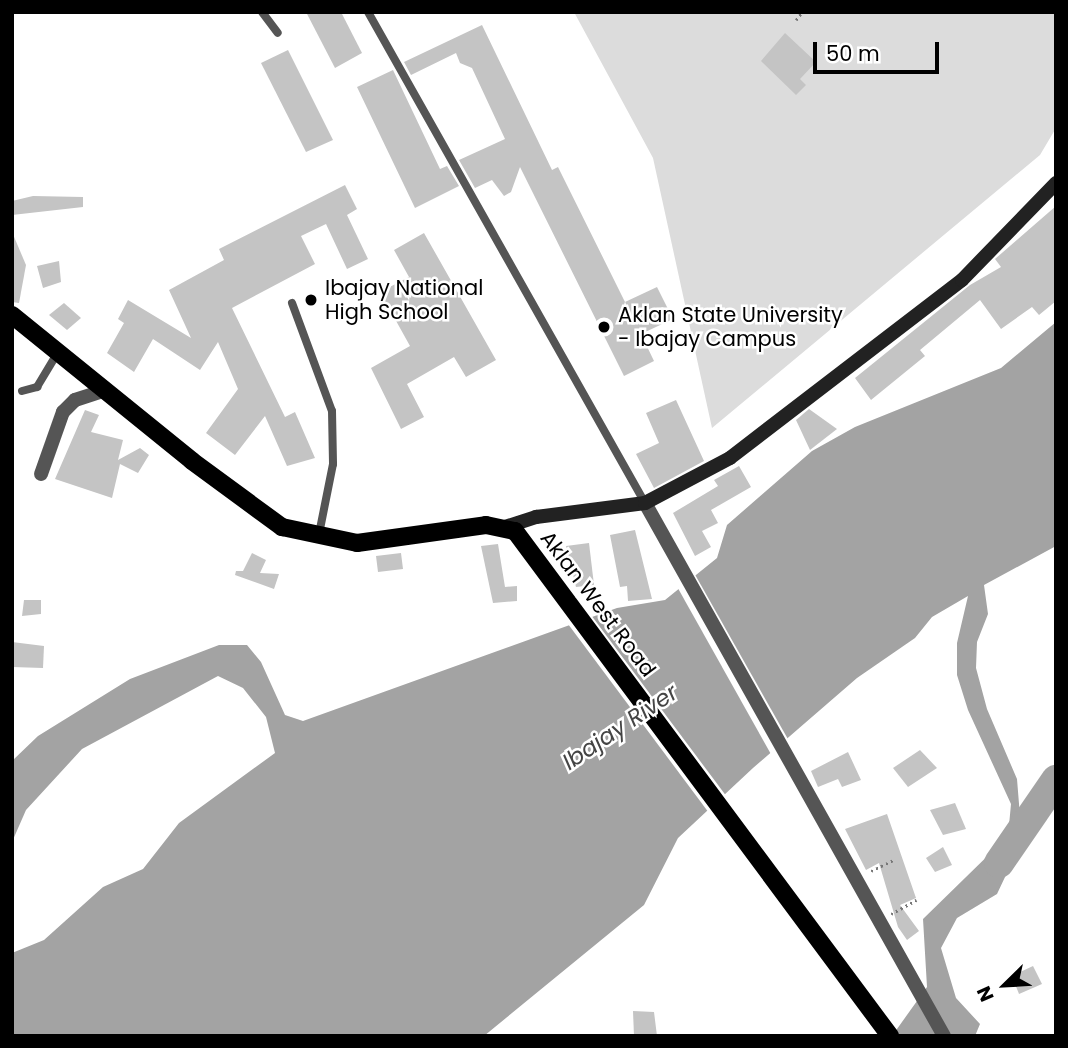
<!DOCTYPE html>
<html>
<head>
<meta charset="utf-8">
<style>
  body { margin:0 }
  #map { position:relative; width:1068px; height:1048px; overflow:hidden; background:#fff; font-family:Poppins,sans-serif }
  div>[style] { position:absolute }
  .green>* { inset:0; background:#dcdcdc }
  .water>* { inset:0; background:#a3a3a3 }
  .pier>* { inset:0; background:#fff }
  .river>* { height:30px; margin:-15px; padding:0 15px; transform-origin:15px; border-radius:15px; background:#a3a3a3 }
  .building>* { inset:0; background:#c4c4c4 }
  .path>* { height:2.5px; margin-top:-1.25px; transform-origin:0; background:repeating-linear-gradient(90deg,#777 0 2px,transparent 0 5.5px) }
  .lane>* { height:8px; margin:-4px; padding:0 4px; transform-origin:4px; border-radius:4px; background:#555 }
  .street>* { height:14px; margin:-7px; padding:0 7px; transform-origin:7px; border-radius:7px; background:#555 }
  .secondary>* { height:14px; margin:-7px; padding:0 7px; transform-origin:7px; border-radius:7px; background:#222 }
  .primary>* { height:18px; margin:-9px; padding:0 9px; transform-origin:9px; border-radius:9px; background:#000 }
  .dots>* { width:19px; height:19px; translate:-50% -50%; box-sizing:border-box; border:4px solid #fff; border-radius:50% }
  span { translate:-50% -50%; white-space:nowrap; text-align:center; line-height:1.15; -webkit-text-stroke:5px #fff; paint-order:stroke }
  .poi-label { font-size:21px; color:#000 }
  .left { translate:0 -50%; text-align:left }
  .street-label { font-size:21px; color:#000 }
  .water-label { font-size:23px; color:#444; font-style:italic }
  .frame { position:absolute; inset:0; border:14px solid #000; pointer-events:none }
  .north { position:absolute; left:970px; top:950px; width:70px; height:70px; -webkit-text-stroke:5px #fff; paint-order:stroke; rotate:246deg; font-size:19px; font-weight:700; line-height:28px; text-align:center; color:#000 }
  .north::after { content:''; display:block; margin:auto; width:24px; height:32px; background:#000; clip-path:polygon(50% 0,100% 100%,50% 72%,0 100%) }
  .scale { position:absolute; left:813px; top:42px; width:126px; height:32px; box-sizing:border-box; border:4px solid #000; border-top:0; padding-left:9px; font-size:21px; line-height:24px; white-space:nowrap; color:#000; -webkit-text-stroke:5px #fff; paint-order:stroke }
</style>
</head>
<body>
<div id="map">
  <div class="green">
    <i style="clip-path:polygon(574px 12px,1056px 12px,1056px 128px,1040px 155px,712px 428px,653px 158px)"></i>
  </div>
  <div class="water">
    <i style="clip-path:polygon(1056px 322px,1056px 546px,984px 585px,988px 614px,977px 642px,976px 668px,987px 709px,1017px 779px,1022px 841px,997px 894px,957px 918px,941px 948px,956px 998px,980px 1024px,975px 1036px,892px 1036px,927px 987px,923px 919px,1008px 836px,1011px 804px,968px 710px,957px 675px,957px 643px,968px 596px,932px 617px,915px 638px,857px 678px,753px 768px,678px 838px,644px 905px,484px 1036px,12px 1036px,12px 953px,44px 940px,103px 887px,143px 869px,179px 823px,275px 753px,266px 717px,243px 688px,218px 676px,82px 749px,26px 810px,12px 842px,12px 761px,38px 736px,130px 679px,219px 645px,247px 645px,261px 662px,285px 715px,303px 721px,617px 608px,665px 600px,717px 558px,727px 525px,812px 451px,855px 427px,1001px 368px)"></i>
  </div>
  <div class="pier">
    <i style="clip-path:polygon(693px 571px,789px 741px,772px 756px,675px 583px)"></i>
    <i style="clip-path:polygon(591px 615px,727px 797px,709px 813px,568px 624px)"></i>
  </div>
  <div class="river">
    <i style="left:999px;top:863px;width:101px;rotate:-55.5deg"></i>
  </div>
  <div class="building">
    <i style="clip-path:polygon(306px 12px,341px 12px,362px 53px,335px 68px)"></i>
    <i style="clip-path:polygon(482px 25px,552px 170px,558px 167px,625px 302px,657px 287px,673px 319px,641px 334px,654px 361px,624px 376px,520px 167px,511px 192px,504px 196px,492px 180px,475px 188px,459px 160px,505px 139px,472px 68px,460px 63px,456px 53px,411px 75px,404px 62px)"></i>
    <i style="clip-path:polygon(785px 33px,816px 62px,800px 79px,806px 85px,796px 95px,761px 61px)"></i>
    <i style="clip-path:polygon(288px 50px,333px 140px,306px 152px,261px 63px)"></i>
    <i style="clip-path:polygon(393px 70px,440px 169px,447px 166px,459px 186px,415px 208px,357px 87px)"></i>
    <i style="clip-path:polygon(345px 185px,357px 209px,347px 215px,368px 259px,347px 269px,326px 224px,301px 236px,315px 264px,232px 308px,285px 417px,295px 412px,315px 458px,287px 466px,265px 416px,235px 455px,206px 433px,238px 389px,218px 342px,200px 370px,153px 339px,134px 372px,107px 353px,124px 323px,118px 319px,128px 300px,191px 338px,169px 290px,224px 260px,219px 249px)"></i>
    <i style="clip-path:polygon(33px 196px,83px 197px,83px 207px,12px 215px,12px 201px)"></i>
    <i style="clip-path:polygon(1056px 206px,1056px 301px,1039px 315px,1032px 307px,1001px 329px,980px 300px,920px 350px,925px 356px,871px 400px,855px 378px,970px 285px,1001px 267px,995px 259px)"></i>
    <i style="clip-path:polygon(12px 232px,26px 265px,19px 303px,12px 302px)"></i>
    <i style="clip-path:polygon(424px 233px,496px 360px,466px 377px,454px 357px,407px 384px,424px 417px,401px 429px,371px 368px,410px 346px,380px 292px,409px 277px,394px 250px)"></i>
    <i style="clip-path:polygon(59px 261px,61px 282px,43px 288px,37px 266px)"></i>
    <i style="clip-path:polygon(64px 303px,81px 318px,67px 330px,49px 315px)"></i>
    <i style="clip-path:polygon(676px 400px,704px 461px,654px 488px,636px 454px,659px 443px,646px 413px)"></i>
    <i style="clip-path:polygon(809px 409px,837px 429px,810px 450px,796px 420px)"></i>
    <i style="clip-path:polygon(85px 410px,99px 415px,91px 432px,123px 440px,118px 460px,140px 448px,149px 455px,138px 473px,120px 464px,112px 498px,55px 479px)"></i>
    <i style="clip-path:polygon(739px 466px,751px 487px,711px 510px,718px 523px,702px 531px,711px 547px,695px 556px,673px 513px,718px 486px,714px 480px)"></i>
    <i style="clip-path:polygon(635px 530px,652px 599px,628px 601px,627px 586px,620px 587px,610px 535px)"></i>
    <i style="clip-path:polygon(589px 543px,594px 585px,576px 587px,566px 546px)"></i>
    <i style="clip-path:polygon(498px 544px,505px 587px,517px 586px,517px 601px,493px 603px,481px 546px)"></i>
    <i style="clip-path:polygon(252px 553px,266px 560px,260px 573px,279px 574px,274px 589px,235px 575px,236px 571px,243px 571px)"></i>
    <i style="clip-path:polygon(401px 553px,403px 569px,378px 572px,376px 556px)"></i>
    <i style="clip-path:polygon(24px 600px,41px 600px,41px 614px,22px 616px)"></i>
    <i style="clip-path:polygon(12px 642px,44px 646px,43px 668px,12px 667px)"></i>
    <i style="clip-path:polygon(920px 750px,937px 768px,908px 787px,893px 768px)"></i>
    <i style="clip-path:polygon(848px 752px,861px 780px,842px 787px,838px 779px,818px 787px,811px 771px)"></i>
    <i style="clip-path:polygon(955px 803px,966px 829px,943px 835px,930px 810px)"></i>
    <i style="clip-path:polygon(887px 814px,916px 898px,900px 905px,919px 931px,907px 940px,898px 927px,879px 863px,866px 870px,845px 829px)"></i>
    <i style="clip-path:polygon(943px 847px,952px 865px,935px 872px,926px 858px)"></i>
    <i style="clip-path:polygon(1033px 966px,1042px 984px,1019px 994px,1012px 976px)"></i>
    <i style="clip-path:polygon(633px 1011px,654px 1012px,657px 1036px,634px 1036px)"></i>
  </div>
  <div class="path">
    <i style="left:796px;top:20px;width:10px;rotate:-53deg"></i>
    <i style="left:871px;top:871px;width:25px;rotate:-26deg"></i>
    <i style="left:891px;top:914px;width:29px;rotate:-29deg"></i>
  </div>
  <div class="lane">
    <i style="left:262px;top:12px;width:26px;rotate:53deg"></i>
    <i style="left:368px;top:12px;width:564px;rotate:60.57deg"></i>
    <i style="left:292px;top:303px;width:115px;rotate:69.7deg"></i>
    <i style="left:332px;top:411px;width:53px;rotate:88.9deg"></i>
    <i style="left:333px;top:464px;width:71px;rotate:101.3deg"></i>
    <i style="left:22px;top:391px;width:16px;rotate:-15deg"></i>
    <i style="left:37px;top:387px;width:41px;rotate:-59deg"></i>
  </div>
  <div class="street">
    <i style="left:41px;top:474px;width:66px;rotate:-70.5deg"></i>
    <i style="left:63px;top:412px;width:17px;rotate:-45deg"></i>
    <i style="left:75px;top:400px;width:32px;rotate:-18deg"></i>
    <i style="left:645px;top:503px;width:611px;rotate:60.71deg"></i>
  </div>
  <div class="secondary">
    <i style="left:505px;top:527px;width:33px;rotate:-18deg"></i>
    <i style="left:536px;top:517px;width:110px;rotate:-7.3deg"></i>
    <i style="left:645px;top:503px;width:96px;rotate:-27.9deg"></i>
    <i style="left:730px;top:458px;width:292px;rotate:-37.5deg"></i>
    <i style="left:962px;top:280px;width:135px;rotate:-45.9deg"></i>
  </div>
  <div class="primary">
    <i style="left:12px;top:315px;width:232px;rotate:39deg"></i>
    <i style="left:192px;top:461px;width:112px;rotate:36.3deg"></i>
    <i style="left:282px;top:527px;width:77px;rotate:12deg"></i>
    <i style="left:357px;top:543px;width:130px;rotate:-7.9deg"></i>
    <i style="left:486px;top:525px;width:30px;rotate:12deg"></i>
    <i style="left:515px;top:531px;width:629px;rotate:53.4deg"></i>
  </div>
  <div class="dots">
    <i style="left:311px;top:300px;background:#000"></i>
    <i style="left:604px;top:327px;background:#000"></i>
  </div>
  <div class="poi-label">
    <span class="left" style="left:325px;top:300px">Ibajay National<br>High School</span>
    <span class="left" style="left:618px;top:327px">Aklan State University<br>- Ibajay Campus</span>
  </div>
  <div class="street-label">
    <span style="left:598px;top:604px;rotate:53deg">Aklan West Road</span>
  </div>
  <div class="water-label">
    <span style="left:620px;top:727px;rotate:-34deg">Ibajay River</span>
  </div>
  <div class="frame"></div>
  <div class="north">N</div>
  <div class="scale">50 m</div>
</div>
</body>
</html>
